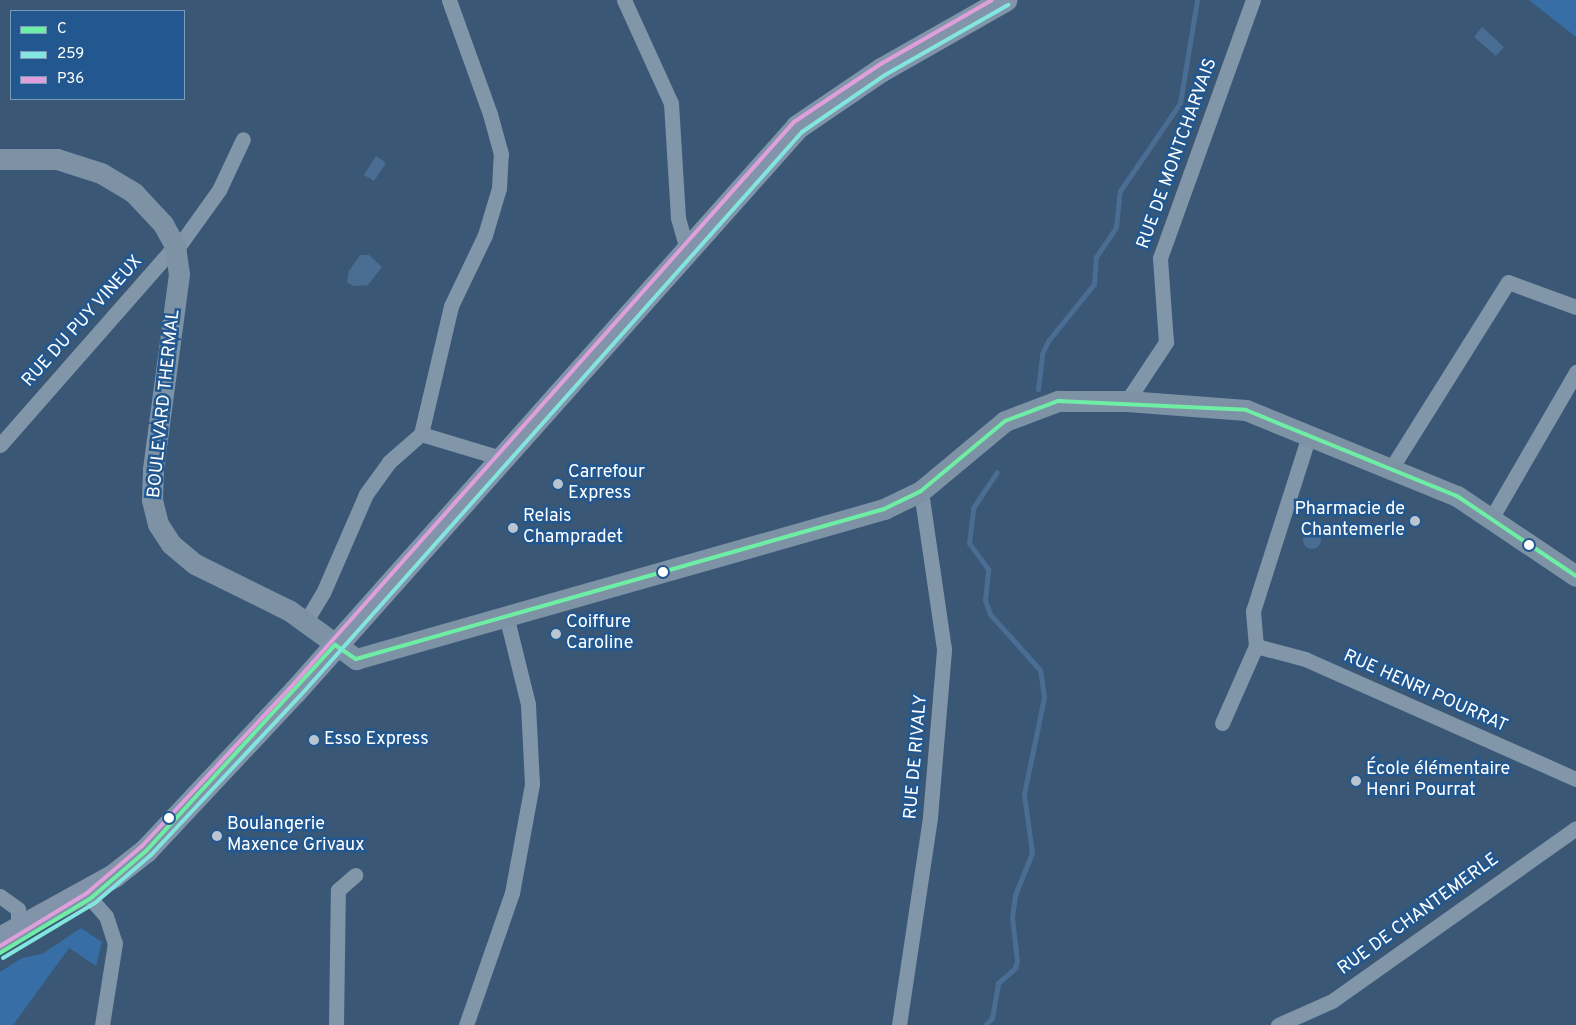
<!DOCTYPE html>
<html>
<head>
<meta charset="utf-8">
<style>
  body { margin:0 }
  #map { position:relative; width:1576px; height:1025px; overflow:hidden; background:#3a5876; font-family:Overpass,sans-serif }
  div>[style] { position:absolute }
  .green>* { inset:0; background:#376ea5 }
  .water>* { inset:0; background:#496d93 }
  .round { border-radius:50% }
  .stream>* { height:5px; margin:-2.5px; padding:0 2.5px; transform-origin:2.5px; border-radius:2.5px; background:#496d93 }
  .street>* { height:15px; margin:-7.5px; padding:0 7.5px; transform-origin:7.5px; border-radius:7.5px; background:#8296a9 }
  .secondary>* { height:21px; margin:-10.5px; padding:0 10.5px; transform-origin:10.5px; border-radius:10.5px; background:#7e92a6 }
  .primary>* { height:24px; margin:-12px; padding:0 12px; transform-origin:12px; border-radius:12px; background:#8194a9 }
  .bus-1>* { height:4px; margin:-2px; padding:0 2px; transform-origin:2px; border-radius:2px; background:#6deea4 }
  .bus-2>* { height:4px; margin:-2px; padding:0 2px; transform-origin:2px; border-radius:2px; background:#82e5de }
  .bus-3>* { height:4px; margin:-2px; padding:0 2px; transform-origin:2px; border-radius:2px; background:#df9fdb }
  .dots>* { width:14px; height:14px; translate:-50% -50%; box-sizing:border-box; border:2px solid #22588f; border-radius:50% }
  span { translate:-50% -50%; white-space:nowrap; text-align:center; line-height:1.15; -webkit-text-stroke:5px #22588f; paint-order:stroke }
  .street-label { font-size:18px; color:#fff }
  .poi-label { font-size:18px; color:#fff }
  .left { translate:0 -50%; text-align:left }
  .right { translate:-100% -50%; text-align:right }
  .legend { position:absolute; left:10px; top:10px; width:175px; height:90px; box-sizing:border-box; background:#22588f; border:1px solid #7a9bbc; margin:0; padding:6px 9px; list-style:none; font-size:15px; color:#fff }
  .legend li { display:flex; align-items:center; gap:10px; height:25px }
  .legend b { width:25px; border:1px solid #7a9bbc }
</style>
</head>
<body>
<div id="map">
  <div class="green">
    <i style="clip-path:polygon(1529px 0,1576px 0,1576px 37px)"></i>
    <i style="clip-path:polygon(81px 928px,102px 942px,96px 966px,69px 948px,13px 1025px,0 1025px,0 972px,22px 958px,42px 954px)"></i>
  </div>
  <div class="water">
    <i style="clip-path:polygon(1482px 27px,1504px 47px,1496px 56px,1474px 37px)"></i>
    <i style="clip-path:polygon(376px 156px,386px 163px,374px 181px,364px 175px)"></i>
    <i style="clip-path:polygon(360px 255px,369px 255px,382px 267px,368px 285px,353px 286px,347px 282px,349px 271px)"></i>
    <i class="round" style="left:1303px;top:531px;width:18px;height:18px"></i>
  </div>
  <div class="stream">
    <i style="left:1038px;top:389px;width:35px;rotate:-83deg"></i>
    <i style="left:1042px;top:354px;width:14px;rotate:-65deg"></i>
    <i style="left:1048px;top:341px;width:73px;rotate:-51.1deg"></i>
    <i style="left:1094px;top:284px;width:27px;rotate:-86deg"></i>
    <i style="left:1096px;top:257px;width:36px;rotate:-56deg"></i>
    <i style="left:1116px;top:227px;width:36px;rotate:-84deg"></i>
    <i style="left:1120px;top:191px;width:107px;rotate:-55.7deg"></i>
    <i style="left:1180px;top:103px;width:104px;rotate:-80.6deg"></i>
    <i style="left:985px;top:1025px;width:10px;rotate:-45deg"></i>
    <i style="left:992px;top:1018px;width:36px;rotate:-80deg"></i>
    <i style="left:998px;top:983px;width:23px;rotate:-41deg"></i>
    <i style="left:1015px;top:968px;width:7px;rotate:-74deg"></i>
    <i style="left:1017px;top:961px;width:44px;rotate:-96.5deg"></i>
    <i style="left:1012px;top:917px;width:22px;rotate:-82deg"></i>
    <i style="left:1015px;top:895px;width:45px;rotate:-68deg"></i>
    <i style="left:1032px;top:853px;width:60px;rotate:-97.7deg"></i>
    <i style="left:1024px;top:794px;width:99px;rotate:-78.3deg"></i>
    <i style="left:1044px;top:697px;width:27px;rotate:-98deg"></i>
    <i style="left:1040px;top:670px;width:75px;rotate:-131.8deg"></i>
    <i style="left:990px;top:614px;width:15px;rotate:-110deg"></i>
    <i style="left:985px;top:600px;width:31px;rotate:-84deg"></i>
    <i style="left:988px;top:569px;width:32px;rotate:-126deg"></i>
    <i style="left:969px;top:543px;width:35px;rotate:-83deg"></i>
    <i style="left:973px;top:508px;width:43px;rotate:-56.3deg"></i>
  </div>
  <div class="street">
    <i style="left:624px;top:0;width:113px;rotate:65.5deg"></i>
    <i style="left:671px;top:103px;width:115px;rotate:86.5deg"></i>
    <i style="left:678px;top:218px;width:32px;rotate:74deg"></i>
    <i style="left:176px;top:250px;width:74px;rotate:-54.4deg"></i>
    <i style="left:219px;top:190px;width:56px;rotate:-64.8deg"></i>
    <i style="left:1127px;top:401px;width:71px;rotate:-56.5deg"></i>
    <i style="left:1166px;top:342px;width:84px;rotate:-94.1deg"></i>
    <i style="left:1160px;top:258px;width:274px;rotate:-70.2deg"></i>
    <i style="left:421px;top:434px;width:84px;rotate:16.7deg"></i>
    <i style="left:0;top:445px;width:265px;rotate:-48.7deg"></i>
    <i style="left:1392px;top:467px;width:218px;rotate:-57.9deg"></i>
    <i style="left:1508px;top:282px;width:72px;rotate:20.2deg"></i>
    <i style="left:1492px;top:517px;width:168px;rotate:-59.9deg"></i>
    <i style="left:306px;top:621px;width:33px;rotate:-59deg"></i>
    <i style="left:323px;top:593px;width:108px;rotate:-66.5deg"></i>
    <i style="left:366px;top:494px;width:39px;rotate:-54deg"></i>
    <i style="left:389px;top:462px;width:43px;rotate:-41.2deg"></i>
    <i style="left:421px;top:434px;width:131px;rotate:-76.8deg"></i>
    <i style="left:451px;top:306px;width:79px;rotate:-64.4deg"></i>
    <i style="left:485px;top:235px;width:49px;rotate:-73.4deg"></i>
    <i style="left:499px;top:188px;width:34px;rotate:-87deg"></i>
    <i style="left:501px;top:154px;width:41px;rotate:-105.4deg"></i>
    <i style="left:490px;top:114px;width:121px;rotate:-109.8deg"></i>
    <i style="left:1256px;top:646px;width:51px;rotate:14.9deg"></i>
    <i style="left:1305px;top:659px;width:296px;rotate:23.9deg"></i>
    <i style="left:1222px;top:723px;width:84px;rotate:-66.2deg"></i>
    <i style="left:1256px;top:646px;width:35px;rotate:-95deg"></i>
    <i style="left:1253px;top:611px;width:185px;rotate:-72.3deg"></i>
    <i style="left:84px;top:891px;width:33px;rotate:49deg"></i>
    <i style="left:106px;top:916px;width:28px;rotate:72deg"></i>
    <i style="left:115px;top:943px;width:83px;rotate:99deg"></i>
    <i style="left:0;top:896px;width:22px;rotate:36deg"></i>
    <i style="left:18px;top:909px;width:19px;rotate:90deg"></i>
    <i style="left:336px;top:1025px;width:135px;rotate:-89.2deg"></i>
    <i style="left:338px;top:890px;width:23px;rotate:-41deg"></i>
    <i style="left:466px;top:1025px;width:140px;rotate:-70.8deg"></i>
    <i style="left:512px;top:893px;width:111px;rotate:-79.6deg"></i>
    <i style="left:532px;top:784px;width:80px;rotate:-92.9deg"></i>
    <i style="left:528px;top:704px;width:88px;rotate:-103.9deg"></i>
    <i style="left:899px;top:1025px;width:210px;rotate:-81.5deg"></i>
    <i style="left:930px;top:817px;width:169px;rotate:-85.2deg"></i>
    <i style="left:944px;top:649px;width:160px;rotate:-98.3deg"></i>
    <i style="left:1278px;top:1025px;width:59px;rotate:-24deg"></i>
    <i style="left:1332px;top:1001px;width:299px;rotate:-35.3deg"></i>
  </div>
  <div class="secondary">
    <i style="left:0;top:159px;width:57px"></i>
    <i style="left:57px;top:159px;width:46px;rotate:17.7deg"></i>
    <i style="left:101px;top:173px;width:39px;rotate:31deg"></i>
    <i style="left:134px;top:193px;width:42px;rotate:46.9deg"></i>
    <i style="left:163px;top:224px;width:25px;rotate:61deg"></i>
    <i style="left:175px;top:246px;width:28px;rotate:82deg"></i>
    <i style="left:179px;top:274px;width:198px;rotate:97.6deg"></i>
    <i style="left:153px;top:470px;width:30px;rotate:92deg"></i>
    <i style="left:152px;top:500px;width:25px;rotate:76deg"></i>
    <i style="left:158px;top:524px;width:24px;rotate:57deg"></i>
    <i style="left:171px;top:544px;width:31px;rotate:40deg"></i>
    <i style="left:195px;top:564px;width:106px;rotate:26.3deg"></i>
    <i style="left:290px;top:611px;width:82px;rotate:36deg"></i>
    <i style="left:356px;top:659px;width:549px;rotate:-15.86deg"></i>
    <i style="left:884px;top:509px;width:41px;rotate:-25.9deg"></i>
    <i style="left:921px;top:491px;width:109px;rotate:-39.8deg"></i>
    <i style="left:1005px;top:421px;width:57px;rotate:-20.7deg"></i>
    <i style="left:1058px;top:401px;width:69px"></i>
    <i style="left:1127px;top:401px;width:119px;rotate:4.3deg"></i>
    <i style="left:1246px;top:410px;width:228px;rotate:22.2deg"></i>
    <i style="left:1457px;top:496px;width:143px;rotate:33.9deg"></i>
  </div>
  <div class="primary">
    <i style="left:0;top:939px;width:130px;rotate:-28.9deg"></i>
    <i style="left:114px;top:876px;width:41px;rotate:-38deg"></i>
    <i style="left:146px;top:851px;width:218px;rotate:-46.9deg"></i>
    <i style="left:295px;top:692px;width:756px;rotate:-48.32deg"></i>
    <i style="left:798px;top:127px;width:102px;rotate:-34.2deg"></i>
    <i style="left:882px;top:70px;width:142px;rotate:-29.6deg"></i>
  </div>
  <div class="bus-1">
    <i style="left:335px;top:645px;width:25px;rotate:34deg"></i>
    <i style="left:356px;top:659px;width:549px;rotate:-15.86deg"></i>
    <i style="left:884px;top:509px;width:41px;rotate:-25.9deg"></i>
    <i style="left:921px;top:491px;width:109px;rotate:-39.8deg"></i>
    <i style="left:1005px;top:421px;width:57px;rotate:-20.7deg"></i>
    <i style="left:1058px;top:401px;width:188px;rotate:2.7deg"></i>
    <i style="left:1246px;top:410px;width:228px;rotate:22.2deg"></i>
    <i style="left:1457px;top:496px;width:143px;rotate:33.9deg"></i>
    <i style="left:0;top:953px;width:106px;rotate:-31.1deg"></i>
    <i style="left:91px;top:898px;width:72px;rotate:-40.5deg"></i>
    <i style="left:146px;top:851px;width:280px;rotate:-47.5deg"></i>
  </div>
  <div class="bus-2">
    <i style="left:3px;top:958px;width:107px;rotate:-30.9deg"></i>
    <i style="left:95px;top:903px;width:74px;rotate:-40.6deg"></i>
    <i style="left:151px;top:855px;width:218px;rotate:-46.9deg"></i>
    <i style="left:300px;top:696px;width:755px;rotate:-48.33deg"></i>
    <i style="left:802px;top:132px;width:101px;rotate:-34.5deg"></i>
    <i style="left:885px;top:75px;width:142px;rotate:-29.6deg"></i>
  </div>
  <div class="bus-3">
    <i style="left:0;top:946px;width:102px;rotate:-31.3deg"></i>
    <i style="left:87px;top:893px;width:72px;rotate:-40.5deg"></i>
    <i style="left:142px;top:846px;width:216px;rotate:-46.9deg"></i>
    <i style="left:290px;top:688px;width:758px;rotate:-48.32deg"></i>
    <i style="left:794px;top:122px;width:102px;rotate:-33.8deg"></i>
    <i style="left:879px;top:65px;width:130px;rotate:-29.9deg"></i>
  </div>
  <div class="dots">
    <i style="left:558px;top:484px;background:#bac5cf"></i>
    <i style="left:1415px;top:521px;background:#bac5cf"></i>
    <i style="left:513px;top:528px;background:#bac5cf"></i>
    <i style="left:1529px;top:545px;background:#fff"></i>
    <i style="left:663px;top:572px;background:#fff"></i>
    <i style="left:556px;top:634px;background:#bac5cf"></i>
    <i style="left:314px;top:740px;background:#bac5cf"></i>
    <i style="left:1356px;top:781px;background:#bac5cf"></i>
    <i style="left:169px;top:818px;background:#fff"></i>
    <i style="left:217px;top:836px;background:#bac5cf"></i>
  </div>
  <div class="street-label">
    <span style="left:1178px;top:154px;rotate:-70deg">RUE DE MONTCHARVAIS</span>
    <span style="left:83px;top:322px;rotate:-48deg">RUE DU PUY VINEUX</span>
    <span style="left:165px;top:404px;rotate:-84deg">BOULEVARD THERMAL</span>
    <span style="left:1425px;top:692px;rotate:24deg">RUE HENRI POURRAT</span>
    <span style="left:917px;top:757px;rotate:-85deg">RUE DE RIVALY</span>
    <span style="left:1419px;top:915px;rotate:-36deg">RUE DE CHANTEMERLE</span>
  </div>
  <div class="poi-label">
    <span class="left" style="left:568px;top:484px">Carrefour<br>Express</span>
    <span class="right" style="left:1405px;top:521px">Pharmacie de<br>Chantemerle</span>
    <span class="left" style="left:523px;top:528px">Relais<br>Champradet</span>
    <span class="left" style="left:566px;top:634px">Coiffure<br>Caroline</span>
    <span class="left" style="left:324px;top:740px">Esso Express</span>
    <span class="left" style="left:1366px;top:781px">École élémentaire<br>Henri Pourrat</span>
    <span class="left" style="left:227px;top:836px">Boulangerie<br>Maxence Grivaux</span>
  </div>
  <ul class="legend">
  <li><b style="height:6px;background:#6deea4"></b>C</li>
  <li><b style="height:6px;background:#82e5de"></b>259</li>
  <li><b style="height:6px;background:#df9fdb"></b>P36</li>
  </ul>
</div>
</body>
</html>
